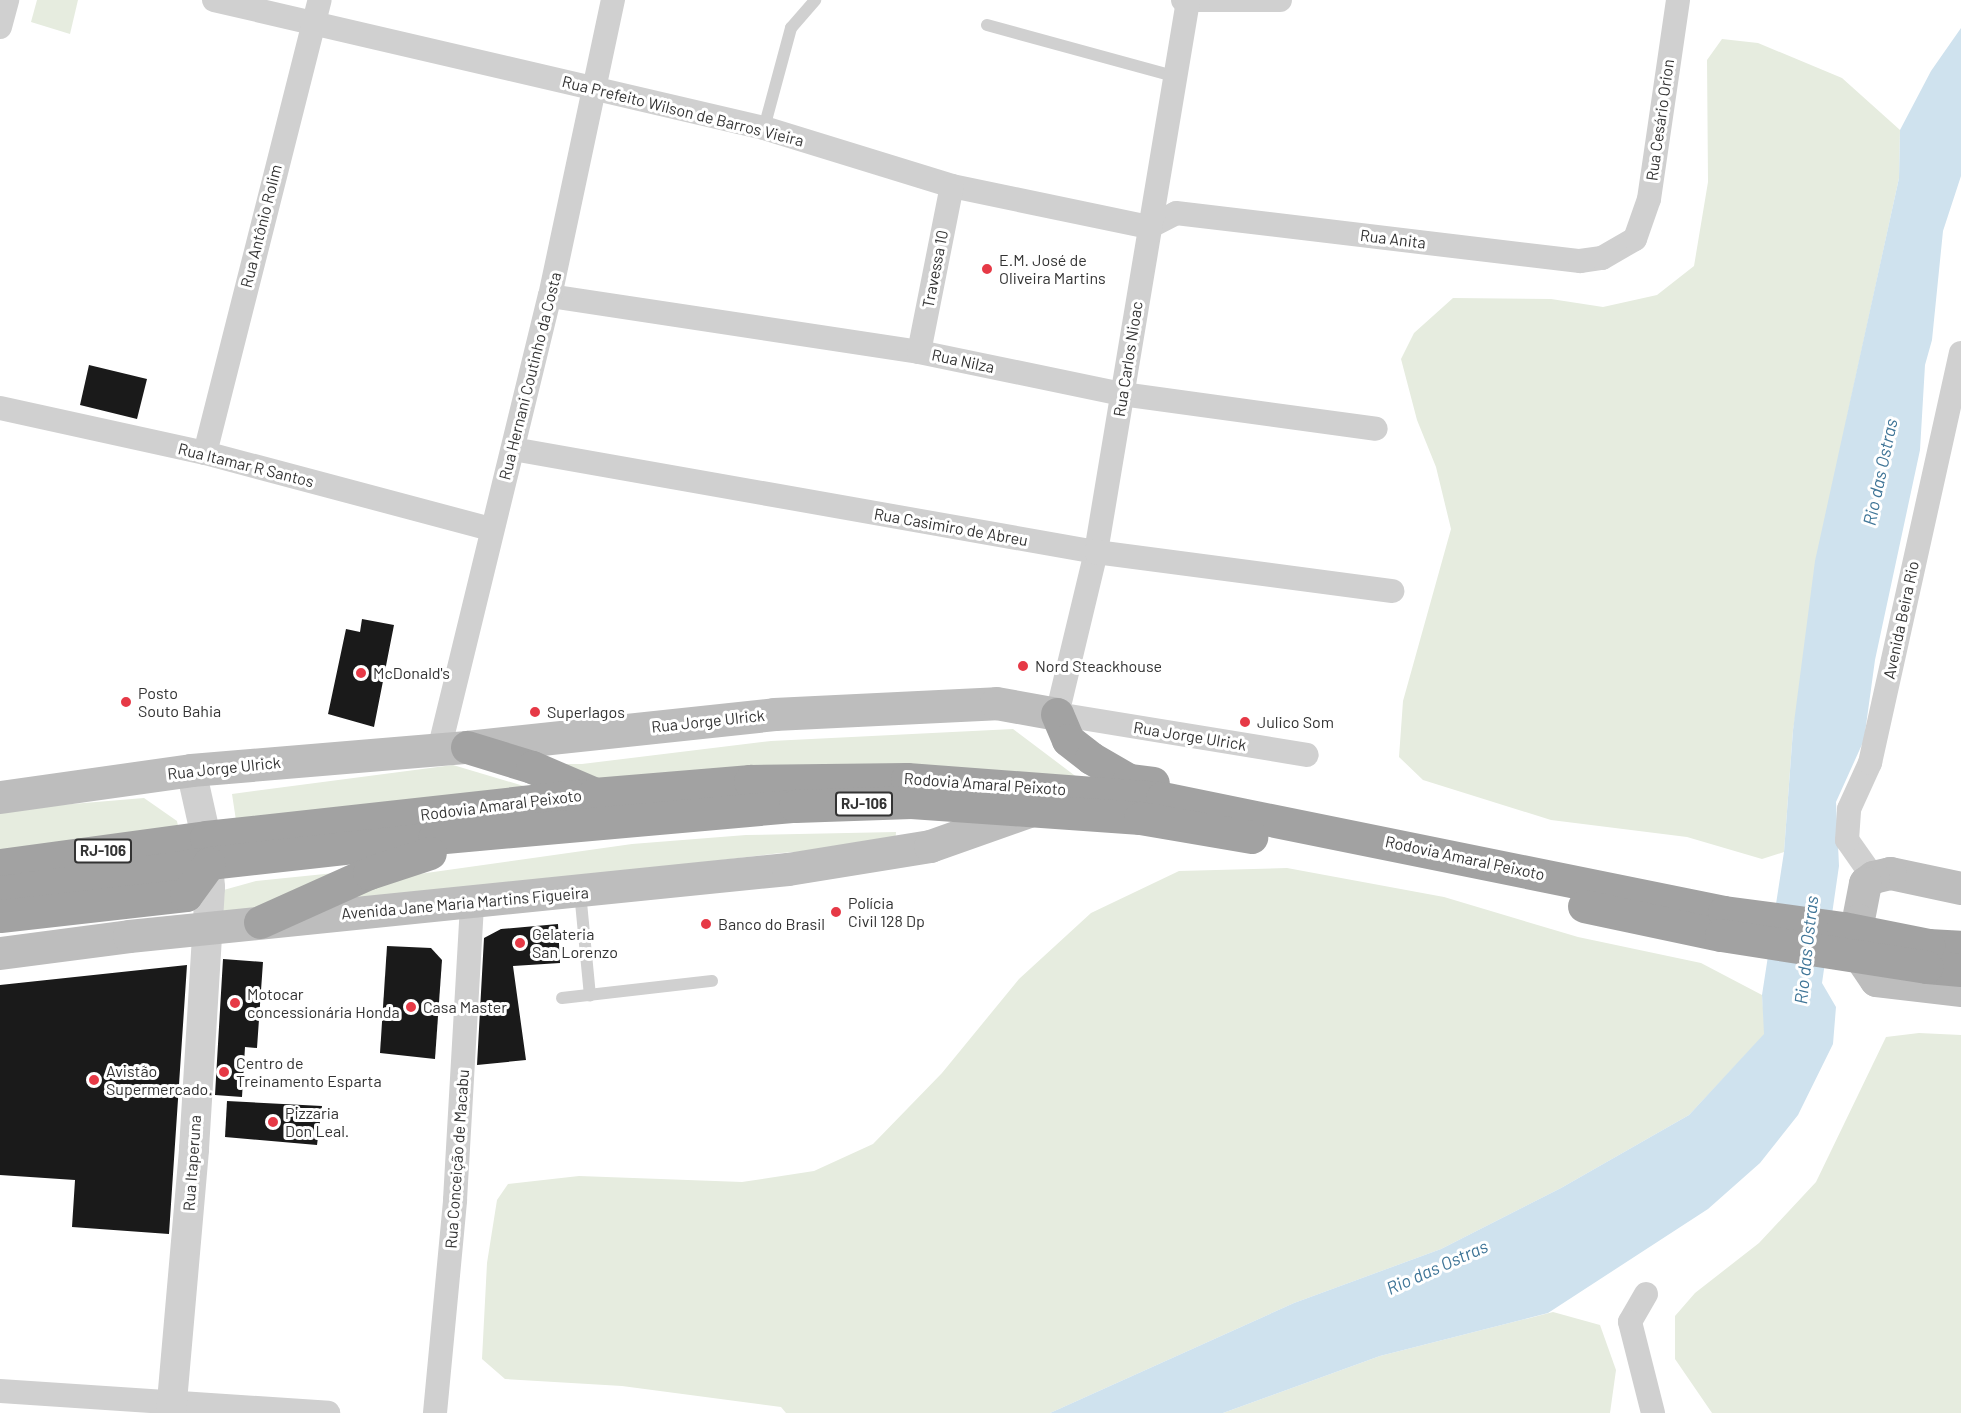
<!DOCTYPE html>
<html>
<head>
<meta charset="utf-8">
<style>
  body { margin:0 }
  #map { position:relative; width:1961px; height:1413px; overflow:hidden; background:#fff; font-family:Barlow,sans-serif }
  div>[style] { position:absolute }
  .green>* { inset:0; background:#e6ecdf }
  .water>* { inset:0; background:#cfe2ee }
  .building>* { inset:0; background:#1a1a1a }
  .service>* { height:12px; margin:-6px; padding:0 6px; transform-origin:6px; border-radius:6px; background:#d0d0d0 }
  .minor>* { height:24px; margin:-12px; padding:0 12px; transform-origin:12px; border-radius:12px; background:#d0d0d0 }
  .tertiary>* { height:30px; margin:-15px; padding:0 15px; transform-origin:15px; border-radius:15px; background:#d0d0d0 }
  .secondary>* { height:33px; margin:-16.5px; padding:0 16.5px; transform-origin:16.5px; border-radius:16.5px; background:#bdbdbd }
  .trunk>* { height:33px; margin:-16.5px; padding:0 16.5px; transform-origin:16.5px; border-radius:16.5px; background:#a2a2a2 }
  .trunk-bridge>* { height:33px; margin:-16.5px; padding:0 16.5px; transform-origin:16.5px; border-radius:16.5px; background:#a2a2a2 }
  .dots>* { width:16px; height:16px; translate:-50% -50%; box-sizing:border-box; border:3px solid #fff; border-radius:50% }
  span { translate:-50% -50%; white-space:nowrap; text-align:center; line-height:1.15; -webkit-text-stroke:6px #fff; paint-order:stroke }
  .shield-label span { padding:2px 4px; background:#fff; border:2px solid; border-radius:4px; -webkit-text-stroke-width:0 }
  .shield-label { font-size:15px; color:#333; font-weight:700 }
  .street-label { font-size:16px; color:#333 }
  .poi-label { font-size:16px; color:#333 }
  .left { translate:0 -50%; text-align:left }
  .water-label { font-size:18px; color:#3f7597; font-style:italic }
</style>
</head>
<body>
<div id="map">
  <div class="green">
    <i style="clip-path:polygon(37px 0,78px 0,70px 34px,31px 22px)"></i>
    <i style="clip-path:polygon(1722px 39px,1758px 43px,1842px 78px,1900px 130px,1899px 178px,1847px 417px,1793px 730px,1784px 852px,1762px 859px,1687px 837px,1551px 820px,1423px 780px,1399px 757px,1403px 701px,1451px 529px,1436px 467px,1417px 420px,1401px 359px,1414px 333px,1453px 298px,1551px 299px,1603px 307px,1657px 295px,1694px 266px,1708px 182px,1707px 60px)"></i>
    <i style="clip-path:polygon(1013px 729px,1082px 781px,598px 785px,542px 764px,582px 764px,771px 741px)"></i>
    <i style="clip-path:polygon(453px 765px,537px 790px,237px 827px,232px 794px)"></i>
    <i style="clip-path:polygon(144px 798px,177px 821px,180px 836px,0 855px,0 810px)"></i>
    <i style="clip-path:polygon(896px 832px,895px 846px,780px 853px,386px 900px,343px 898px,412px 875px,632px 844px,746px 835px)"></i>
    <i style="clip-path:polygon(1287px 868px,1444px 897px,1578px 937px,1701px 963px,1762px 995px,1765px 1034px,1689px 1115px,1561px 1188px,1441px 1249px,1294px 1303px,1050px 1413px,786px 1413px,781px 1407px,622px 1386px,505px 1379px,482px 1359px,487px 1263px,497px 1200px,508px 1184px,579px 1176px,742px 1182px,814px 1171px,873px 1144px,942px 1073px,1019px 979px,1091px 913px,1179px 871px)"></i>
    <i style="clip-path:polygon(354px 871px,269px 908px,221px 914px,220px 891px,256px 881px)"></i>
    <i style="clip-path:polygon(1919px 1033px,1961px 1035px,1961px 1413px,1712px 1413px,1675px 1359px,1675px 1316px,1695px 1293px,1759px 1243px,1816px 1182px,1886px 1037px)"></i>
    <i style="clip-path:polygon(1553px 1312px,1600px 1325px,1616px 1370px,1610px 1413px,1223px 1413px,1380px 1356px)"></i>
  </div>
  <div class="water">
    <i style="clip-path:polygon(1961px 28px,1961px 176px,1943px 231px,1932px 340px,1925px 365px,1920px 450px,1875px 660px,1864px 740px,1836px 802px,1839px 866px,1822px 983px,1836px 1007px,1833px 1044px,1798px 1115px,1760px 1163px,1708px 1209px,1548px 1313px,1380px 1356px,1223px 1413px,1050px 1413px,1294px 1303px,1441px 1249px,1561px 1188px,1689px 1115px,1764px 1034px,1762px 995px,1784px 852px,1793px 730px,1815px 561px,1899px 178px,1900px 130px,1931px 71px)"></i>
  </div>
  <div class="building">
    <i style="clip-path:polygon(89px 365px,147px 379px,137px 419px,80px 405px)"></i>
    <i style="clip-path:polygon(362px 619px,394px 625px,374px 727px,328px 714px,346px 629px,360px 632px)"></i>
    <i style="clip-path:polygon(558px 924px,560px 963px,513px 966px,526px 1060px,477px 1065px,484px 938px,501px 929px)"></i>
    <i style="clip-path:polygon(387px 946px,431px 948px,442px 960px,435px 1059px,380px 1053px)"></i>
    <i style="clip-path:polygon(223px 959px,263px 962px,257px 1048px,245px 1047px,242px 1097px,215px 1095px)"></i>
    <i style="clip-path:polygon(187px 965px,169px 1234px,72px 1227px,75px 1180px,0 1175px,0 985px)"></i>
    <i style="clip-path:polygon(227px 1101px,322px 1106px,317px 1145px,225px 1137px)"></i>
  </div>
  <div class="service">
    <i style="left:987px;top:25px;width:197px;rotate:15.3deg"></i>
    <i style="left:764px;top:128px;width:104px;rotate:-74.9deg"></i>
    <i style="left:791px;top:28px;width:37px;rotate:-49deg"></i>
    <i style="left:580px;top:892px;width:104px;rotate:84.5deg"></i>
    <i style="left:562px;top:998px;width:151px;rotate:-6.5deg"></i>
  </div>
  <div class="minor">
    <i style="left:214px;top:0;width:565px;rotate:13.1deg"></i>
    <i style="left:764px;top:128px;width:197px;rotate:17.1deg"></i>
    <i style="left:952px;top:186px;width:201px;rotate:11.8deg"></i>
    <i style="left:1149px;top:227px;width:30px;rotate:-27deg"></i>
    <i style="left:1176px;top:213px;width:407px;rotate:6.8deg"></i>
    <i style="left:1580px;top:261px;width:22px;rotate:-8deg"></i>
    <i style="left:1602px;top:258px;width:38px;rotate:-30deg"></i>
    <i style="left:1635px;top:239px;width:42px;rotate:-70.7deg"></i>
    <i style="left:1649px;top:199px;width:201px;rotate:-81.7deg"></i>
    <i style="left:1183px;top:0;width:97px"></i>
    <i style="left:1188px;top:1px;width:559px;rotate:99.48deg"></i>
    <i style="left:1096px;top:552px;width:167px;rotate:103.5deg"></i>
    <i style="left:1057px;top:714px;width:253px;rotate:9.3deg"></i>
    <i style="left:0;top:27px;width:28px;rotate:-75deg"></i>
    <i style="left:550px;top:296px;width:373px;rotate:8.6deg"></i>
    <i style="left:919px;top:352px;width:207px;rotate:11.7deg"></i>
    <i style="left:1122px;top:394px;width:256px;rotate:7.8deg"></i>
    <i style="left:919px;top:352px;width:169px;rotate:-78.8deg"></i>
    <i style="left:0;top:408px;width:210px;rotate:12.4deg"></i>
    <i style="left:205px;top:453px;width:295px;rotate:14.9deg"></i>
    <i style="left:513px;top:449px;width:592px;rotate:10.02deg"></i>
    <i style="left:1096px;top:552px;width:299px;rotate:7.5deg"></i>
    <i style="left:205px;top:453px;width:467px;rotate:-75.8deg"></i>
    <i style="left:439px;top:750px;width:467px;rotate:-76.3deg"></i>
    <i style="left:550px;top:296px;width:303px;rotate:-78deg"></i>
    <i style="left:1873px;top:877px;width:45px;rotate:-125.1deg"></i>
    <i style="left:1847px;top:840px;width:31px;rotate:-86deg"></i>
    <i style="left:1849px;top:809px;width:51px;rotate:-65.5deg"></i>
    <i style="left:1870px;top:763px;width:420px;rotate:-77.5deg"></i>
    <i style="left:1646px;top:1294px;width:32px;rotate:120deg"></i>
    <i style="left:1630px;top:1322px;width:94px;rotate:75.8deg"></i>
    <i style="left:0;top:1391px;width:329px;rotate:3.8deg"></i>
    <i style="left:435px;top:1413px;width:214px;rotate:-84.6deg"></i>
    <i style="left:455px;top:1200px;width:296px;rotate:-86.7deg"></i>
  </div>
  <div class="tertiary">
    <i style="left:171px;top:1413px;width:265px;rotate:-85deg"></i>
    <i style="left:194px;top:1149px;width:262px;rotate:-86.5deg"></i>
    <i style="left:210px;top:887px;width:50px;rotate:-94.6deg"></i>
    <i style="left:206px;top:837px;width:69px;rotate:-102.6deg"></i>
  </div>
  <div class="secondary">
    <i style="left:0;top:797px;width:193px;rotate:-8deg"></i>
    <i style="left:191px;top:770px;width:277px;rotate:-4.8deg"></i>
    <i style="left:467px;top:747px;width:309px;rotate:-6.1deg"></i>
    <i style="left:774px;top:714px;width:222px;rotate:-2.8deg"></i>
    <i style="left:996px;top:703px;width:62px;rotate:10.2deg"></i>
    <i style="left:1961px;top:888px;width:73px;rotate:-168.1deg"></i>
    <i style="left:1890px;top:873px;width:17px;rotate:167deg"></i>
    <i style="left:1873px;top:877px;width:10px;rotate:143deg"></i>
    <i style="left:1865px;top:883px;width:38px;rotate:101deg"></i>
    <i style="left:1858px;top:920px;width:41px;rotate:83deg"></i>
    <i style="left:1863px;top:961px;width:23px;rotate:56deg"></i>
    <i style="left:1876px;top:980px;width:86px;rotate:6.7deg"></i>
    <i style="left:0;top:953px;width:130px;rotate:-7.5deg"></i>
    <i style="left:129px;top:936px;width:662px;rotate:-5.81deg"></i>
    <i style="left:788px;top:869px;width:144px;rotate:-9.2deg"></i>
    <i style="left:930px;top:846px;width:105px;rotate:-19.5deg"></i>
  </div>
  <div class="trunk">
    <i style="left:1057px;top:714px;width:28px;rotate:67deg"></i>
    <i style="left:1068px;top:740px;width:29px;rotate:38deg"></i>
    <i style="left:1091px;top:758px;width:44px;rotate:30.1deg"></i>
    <i style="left:1129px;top:780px;width:24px;rotate:7deg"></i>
    <i style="left:467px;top:747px;width:68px;rotate:17.1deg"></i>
    <i style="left:532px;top:767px;width:66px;rotate:23.1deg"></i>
    <i style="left:0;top:865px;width:208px;rotate:-7.7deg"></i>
    <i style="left:206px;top:837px;width:390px;rotate:-6.3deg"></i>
    <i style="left:594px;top:794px;width:157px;rotate:-4.8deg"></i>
    <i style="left:750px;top:781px;width:157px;rotate:-0.7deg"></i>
    <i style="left:907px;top:779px;width:256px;rotate:4.3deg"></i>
    <i style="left:1162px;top:798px;width:573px;rotate:11.47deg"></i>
    <i style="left:0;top:892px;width:211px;rotate:-7.9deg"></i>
    <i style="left:209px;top:863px;width:226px;rotate:-6.3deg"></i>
    <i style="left:434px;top:838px;width:362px;rotate:-5.1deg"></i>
    <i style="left:795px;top:806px;width:116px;rotate:-2deg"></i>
    <i style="left:911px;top:802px;width:230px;rotate:4deg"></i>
    <i style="left:1140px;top:818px;width:113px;rotate:9.7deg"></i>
    <i style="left:1584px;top:906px;width:140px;rotate:12deg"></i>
    <i style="left:0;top:916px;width:187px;rotate:-6.4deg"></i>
    <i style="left:186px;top:895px;width:39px;rotate:-54deg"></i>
    <i style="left:260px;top:922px;width:120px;rotate:-24.2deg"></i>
    <i style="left:369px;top:873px;width:64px;rotate:-18.2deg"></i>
    <i style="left:1928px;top:945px;width:33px;rotate:3deg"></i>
    <i style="left:1927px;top:967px;width:34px;rotate:5deg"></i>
  </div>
  <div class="trunk-bridge">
    <i style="left:1724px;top:912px;width:120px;rotate:7.7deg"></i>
    <i style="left:1843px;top:928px;width:87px;rotate:11.3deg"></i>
    <i style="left:1721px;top:935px;width:208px;rotate:8.8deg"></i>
  </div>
  <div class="dots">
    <i style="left:987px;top:269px;background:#e63946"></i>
    <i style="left:1023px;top:666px;background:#e63946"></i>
    <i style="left:361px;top:673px;background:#e63946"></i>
    <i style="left:126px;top:702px;background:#e63946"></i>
    <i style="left:535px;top:712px;background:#e63946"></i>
    <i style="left:1245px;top:722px;background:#e63946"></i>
    <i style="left:836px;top:912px;background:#e63946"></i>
    <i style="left:706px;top:924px;background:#e63946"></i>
    <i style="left:520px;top:943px;background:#e63946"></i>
    <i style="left:235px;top:1003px;background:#e63946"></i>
    <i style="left:411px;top:1007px;background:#e63946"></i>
    <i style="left:224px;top:1072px;background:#e63946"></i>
    <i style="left:94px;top:1080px;background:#e63946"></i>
    <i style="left:273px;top:1122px;background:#e63946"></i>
  </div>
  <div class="shield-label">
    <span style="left:864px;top:804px">RJ-106</span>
    <span style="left:103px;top:851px">RJ-106</span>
  </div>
  <div class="street-label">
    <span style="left:683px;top:111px;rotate:14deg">Rua Prefeito Wilson de Barros Vieira</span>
    <span style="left:1660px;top:120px;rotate:-82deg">Rua Cesário Orion</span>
    <span style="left:261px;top:226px;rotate:-76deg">Rua Antônio Rolim</span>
    <span style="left:1393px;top:239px;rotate:7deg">Rua Anita</span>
    <span style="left:935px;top:269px;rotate:-79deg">Travessa 10</span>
    <span style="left:1128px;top:359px;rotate:-81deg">Rua Carlos Nioac</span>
    <span style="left:963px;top:361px;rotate:12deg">Rua Nilza</span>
    <span style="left:530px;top:376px;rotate:-76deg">Rua Hernani Coutinho da Costa</span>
    <span style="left:246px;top:465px;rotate:14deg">Rua Itamar R Santos</span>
    <span style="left:951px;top:527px;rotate:10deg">Rua Casimiro de Abreu</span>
    <span style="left:1901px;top:620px;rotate:-78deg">Avenida Beira Rio</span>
    <span style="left:708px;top:721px;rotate:-6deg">Rua Jorge Ulrick</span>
    <span style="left:1190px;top:736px;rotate:9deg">Rua Jorge Ulrick</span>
    <span style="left:224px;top:768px;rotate:-6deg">Rua Jorge Ulrick</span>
    <span style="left:985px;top:784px;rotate:4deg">Rodovia Amaral Peixoto</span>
    <span style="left:501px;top:805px;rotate:-7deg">Rodovia Amaral Peixoto</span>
    <span style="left:1465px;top:858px;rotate:12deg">Rodovia Amaral Peixoto</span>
    <span style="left:465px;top:903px;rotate:-5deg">Avenida Jane Maria Martins Figueira</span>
    <span style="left:457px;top:1159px;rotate:-86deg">Rua Conceição de Macabu</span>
    <span style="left:192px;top:1163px;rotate:-86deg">Rua Itaperuna</span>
  </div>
  <div class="poi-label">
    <span class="left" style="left:999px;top:269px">E.M. José de<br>Oliveira Martins</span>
    <span class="left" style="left:1035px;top:666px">Nord Steackhouse</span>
    <span class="left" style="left:373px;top:673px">McDonald's</span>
    <span class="left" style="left:138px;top:702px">Posto<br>Souto Bahia</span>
    <span class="left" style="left:547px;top:712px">Superlagos</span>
    <span class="left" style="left:1257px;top:722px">Julico Som</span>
    <span class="left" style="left:848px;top:912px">Polícia<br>Civil 128 Dp</span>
    <span class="left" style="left:718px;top:924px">Banco do Brasil</span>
    <span class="left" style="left:532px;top:943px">Gelateria<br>San Lorenzo</span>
    <span class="left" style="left:247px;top:1003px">Motocar<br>concessionária Honda</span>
    <span class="left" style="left:423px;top:1007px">Casa Master</span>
    <span class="left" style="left:236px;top:1072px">Centro de<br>Treinamento Esparta</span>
    <span class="left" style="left:106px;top:1080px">Avistão<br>Supermercado.</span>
    <span class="left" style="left:285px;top:1122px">Pizzaria<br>Don Leal.</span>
  </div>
  <div class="water-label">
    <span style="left:1880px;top:472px;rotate:-78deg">Rio das Ostras</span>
    <span style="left:1806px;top:950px;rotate:-84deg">Rio das Ostras</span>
    <span style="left:1437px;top:1267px;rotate:-24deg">Rio das Ostras</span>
  </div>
</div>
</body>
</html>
